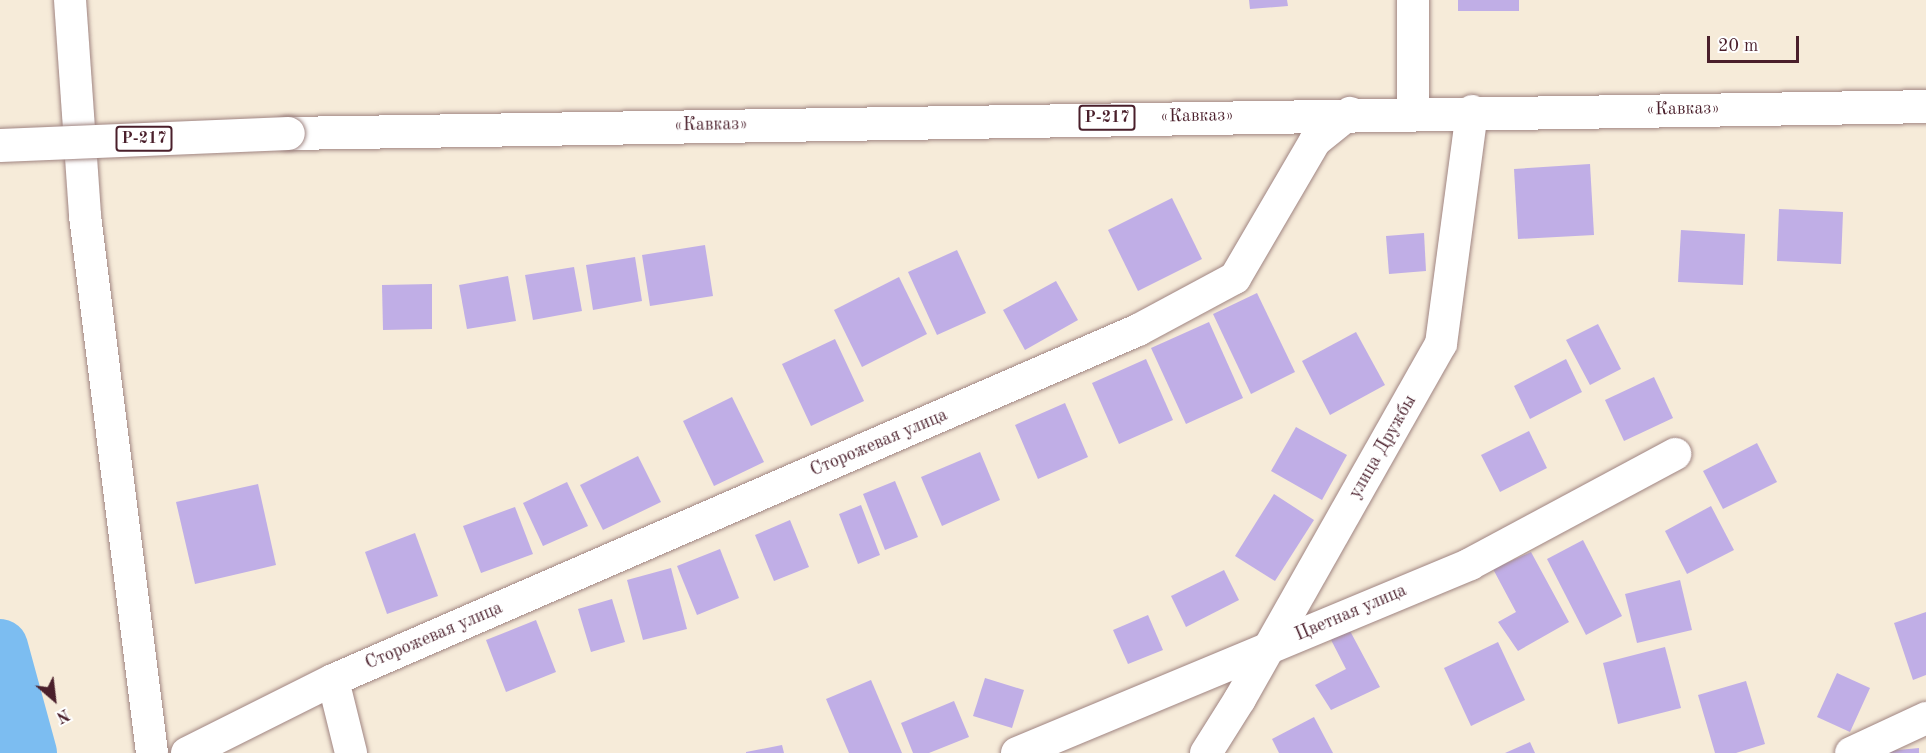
<!DOCTYPE html>
<html>
<head>
<meta charset="utf-8">
<style>
  body { margin:0 }
  #map { position:relative; width:1926px; height:753px; overflow:hidden; background:#f6ebd9; font-family:"Old Standard TT",serif }
  div>[style] { position:absolute }
  .river>* { height:56px; margin:-28px; padding:0 28px; transform-origin:28px; border-radius:28px; background:#7cbdf1 }
  .building>* { inset:0; background:#c0aee6 }
  .roads { filter:drop-shadow(0 0 2px #a08582) drop-shadow(0 0 2px #a08582) }
  .minor>* { height:32px; margin:-16px; padding:0 16px; transform-origin:16px; border-radius:16px; background:#fff }
  .highway>* { height:33px; margin:-16.5px; padding:0 16.5px; transform-origin:16.5px; border-radius:16.5px; background:#fff }
  .bridges { filter:drop-shadow(0 0 2px #a08582) drop-shadow(0 0 2px #a08582) }
  .highway-bridge>* { height:33px; margin:-16.5px; padding:0 16.5px; transform-origin:16.5px; border-radius:16.5px; background:#fff }
  span { translate:-50% -50%; white-space:nowrap; text-align:center; line-height:1.15; -webkit-text-stroke:6px #fff; paint-order:stroke }
  .shield-label span { padding:2px 4px; background:#fff; border:2px solid; border-radius:4px; -webkit-text-stroke-width:0 }
  .shield-label { font-size:16px; color:#4a1f2b; font-weight:700 }
  .street-label { font-size:18px; color:#4a1f2b }
  .north { position:absolute; left:24px; top:669px; width:60px; height:60px; -webkit-text-stroke:4px #fff; paint-order:stroke; rotate:152deg; font-size:16px; font-weight:700; line-height:24px; text-align:center; color:#4a1f2b }
  .north::after { content:''; display:block; margin:auto; width:21px; height:27px; background:#4a1f2b; clip-path:polygon(50% 0,100% 100%,50% 72%,0 100%) }
  .scale { position:absolute; left:1707px; top:36px; width:92px; height:27px; box-sizing:border-box; border:3px solid #4a1f2b; border-top:0; padding-left:8px; font-size:18px; line-height:21px; white-space:nowrap; color:#4a1f2b; -webkit-text-stroke:4px #fff; paint-order:stroke }
</style>
</head>
<body>
<div id="map">
  <div class="river">
    <i style="left:0;top:647px;width:110px;rotate:74.7deg"></i>
  </div>
  <div class="building">
    <i style="clip-path:polygon(1249px 0,1287px 0,1288px 6px,1250px 9px)"></i>
    <i style="clip-path:polygon(1458px 0,1519px 0,1519px 11px,1458px 11px)"></i>
    <i style="clip-path:polygon(1590px 164px,1594px 235px,1518px 239px,1514px 169px)"></i>
    <i style="clip-path:polygon(1172px 198px,1202px 259px,1138px 291px,1108px 230px)"></i>
    <i style="clip-path:polygon(1779px 209px,1843px 212px,1841px 264px,1777px 261px)"></i>
    <i style="clip-path:polygon(1681px 230px,1745px 234px,1743px 285px,1678px 282px)"></i>
    <i style="clip-path:polygon(1424px 233px,1426px 271px,1389px 274px,1386px 236px)"></i>
    <i style="clip-path:polygon(705px 245px,713px 296px,650px 306px,642px 255px)"></i>
    <i style="clip-path:polygon(957px 250px,986px 313px,937px 335px,908px 272px)"></i>
    <i style="clip-path:polygon(635px 257px,642px 301px,593px 310px,586px 265px)"></i>
    <i style="clip-path:polygon(574px 267px,582px 311px,533px 320px,525px 275px)"></i>
    <i style="clip-path:polygon(508px 276px,516px 321px,467px 329px,459px 285px)"></i>
    <i style="clip-path:polygon(899px 277px,927px 334px,862px 367px,834px 310px)"></i>
    <i style="clip-path:polygon(1056px 281px,1078px 320px,1025px 350px,1003px 310px)"></i>
    <i style="clip-path:polygon(432px 284px,432px 329px,383px 330px,382px 285px)"></i>
    <i style="clip-path:polygon(1257px 293px,1295px 372px,1251px 394px,1213px 314px)"></i>
    <i style="clip-path:polygon(1209px 322px,1243px 398px,1186px 424px,1151px 348px)"></i>
    <i style="clip-path:polygon(1598px 324px,1621px 369px,1590px 385px,1566px 340px)"></i>
    <i style="clip-path:polygon(1356px 332px,1385px 385px,1330px 415px,1302px 361px)"></i>
    <i style="clip-path:polygon(835px 339px,864px 401px,811px 426px,782px 364px)"></i>
    <i style="clip-path:polygon(1146px 359px,1173px 420px,1119px 444px,1092px 383px)"></i>
    <i style="clip-path:polygon(1566px 359px,1582px 392px,1530px 419px,1514px 386px)"></i>
    <i style="clip-path:polygon(1654px 377px,1673px 418px,1624px 441px,1605px 400px)"></i>
    <i style="clip-path:polygon(732px 397px,764px 462px,714px 486px,683px 421px)"></i>
    <i style="clip-path:polygon(1065px 403px,1088px 457px,1038px 479px,1015px 425px)"></i>
    <i style="clip-path:polygon(1296px 427px,1347px 455px,1322px 500px,1271px 471px)"></i>
    <i style="clip-path:polygon(1529px 431px,1547px 468px,1500px 492px,1481px 455px)"></i>
    <i style="clip-path:polygon(1757px 443px,1777px 482px,1723px 509px,1703px 471px)"></i>
    <i style="clip-path:polygon(980px 452px,1000px 500px,942px 526px,921px 477px)"></i>
    <i style="clip-path:polygon(638px 456px,661px 502px,603px 530px,580px 485px)"></i>
    <i style="clip-path:polygon(895px 481px,918px 537px,885px 550px,863px 494px)"></i>
    <i style="clip-path:polygon(567px 482px,588px 526px,543px 546px,523px 503px)"></i>
    <i style="clip-path:polygon(258px 484px,276px 565px,195px 584px,176px 502px)"></i>
    <i style="clip-path:polygon(1274px 494px,1314px 520px,1275px 581px,1235px 556px)"></i>
    <i style="clip-path:polygon(861px 505px,880px 555px,858px 564px,839px 514px)"></i>
    <i style="clip-path:polygon(1711px 506px,1734px 550px,1687px 574px,1665px 531px)"></i>
    <i style="clip-path:polygon(515px 507px,533px 554px,481px 573px,463px 526px)"></i>
    <i style="clip-path:polygon(790px 520px,809px 567px,774px 581px,755px 535px)"></i>
    <i style="clip-path:polygon(415px 533px,438px 596px,387px 614px,365px 552px)"></i>
    <i style="clip-path:polygon(1583px 540px,1622px 616px,1586px 635px,1547px 559px)"></i>
    <i style="clip-path:polygon(720px 549px,739px 598px,697px 615px,677px 566px)"></i>
    <i style="clip-path:polygon(1531px 552px,1569px 622px,1518px 651px,1498px 622px,1516px 612px,1493px 569px)"></i>
    <i style="clip-path:polygon(671px 568px,687px 629px,643px 640px,627px 580px)"></i>
    <i style="clip-path:polygon(1224px 570px,1239px 600px,1186px 627px,1171px 596px)"></i>
    <i style="clip-path:polygon(1680px 580px,1692px 630px,1637px 643px,1625px 594px)"></i>
    <i style="clip-path:polygon(612px 599px,625px 642px,591px 652px,578px 609px)"></i>
    <i style="clip-path:polygon(1926px 612px,1926px 675px,1913px 680px,1894px 623px)"></i>
    <i style="clip-path:polygon(1148px 615px,1163px 650px,1128px 664px,1113px 630px)"></i>
    <i style="clip-path:polygon(536px 620px,556px 672px,506px 692px,486px 640px)"></i>
    <i style="clip-path:polygon(1349px 629px,1380px 687px,1331px 710px,1315px 685px,1346px 669px,1329px 636px)"></i>
    <i style="clip-path:polygon(1498px 642px,1525px 700px,1471px 726px,1444px 668px)"></i>
    <i style="clip-path:polygon(1665px 647px,1681px 708px,1618px 724px,1603px 663px)"></i>
    <i style="clip-path:polygon(1837px 673px,1870px 688px,1850px 732px,1817px 717px)"></i>
    <i style="clip-path:polygon(985px 678px,1024px 690px,1012px 728px,973px 716px)"></i>
    <i style="clip-path:polygon(871px 680px,902px 753px,849px 753px,826px 699px)"></i>
    <i style="clip-path:polygon(1746px 681px,1765px 744px,1736px 753px,1715px 753px,1698px 695px)"></i>
    <i style="clip-path:polygon(954px 701px,969px 737px,929px 753px,913px 753px,901px 723px)"></i>
    <i style="clip-path:polygon(1314px 717px,1333px 753px,1279px 753px,1272px 739px)"></i>
    <i style="clip-path:polygon(1530px 742px,1535px 753px,1505px 753px)"></i>
    <i style="clip-path:polygon(782px 745px,784px 753px,746px 753px,746px 752px)"></i>
    <i style="clip-path:polygon(1919px 748px,1919px 753px,1888px 753px,1887px 751px)"></i>
  </div>
  <div class="roads">
    <div class="minor">
      <i style="left:70px;top:0;width:217px;rotate:86deg"></i>
      <i style="left:85px;top:216px;width:541px;rotate:82.89deg"></i>
      <i style="left:1413px;top:0;width:112px;rotate:90deg"></i>
      <i style="left:333px;top:680px;width:75px;rotate:76.1deg"></i>
      <i style="left:187px;top:753px;width:163px;rotate:-26.6deg"></i>
      <i style="left:333px;top:680px;width:878px;rotate:-23.5deg"></i>
      <i style="left:1138px;top:330px;width:110px;rotate:-28.2deg"></i>
      <i style="left:1235px;top:278px;width:159px;rotate:-59.7deg"></i>
      <i style="left:1315px;top:141px;width:45px;rotate:-38.7deg"></i>
      <i style="left:1017px;top:753px;width:491px;rotate:-22.6deg"></i>
      <i style="left:1470px;top:564px;width:233px;rotate:-28.2deg"></i>
      <i style="left:1206px;top:753px;width:64px;rotate:-57.8deg"></i>
      <i style="left:1240px;top:699px;width:408px;rotate:-60.5deg"></i>
      <i style="left:1441px;top:344px;width:235px;rotate:-82.4deg"></i>
      <i style="left:1851px;top:753px;width:83px;rotate:-25deg"></i>
    </div>
    <div class="highway">
      <i style="left:288px;top:133px;width:1638px;rotate:-0.94deg"></i>
    </div>
  </div>
  <div class="bridges">
    <div class="highway-bridge">
      <i style="left:0;top:145px;width:288px;rotate:-2.4deg"></i>
    </div>
  </div>
  <div class="shield-label">
    <span style="left:1107px;top:118px">Р-217</span>
    <span style="left:144px;top:139px">Р-217</span>
  </div>
  <div class="street-label">
    <span style="left:1683px;top:109px;rotate:-1deg">«Кавказ»</span>
    <span style="left:1197px;top:116px;rotate:-1deg">«Кавказ»</span>
    <span style="left:711px;top:125px;rotate:-1deg">«Кавказ»</span>
    <span style="left:879px;top:443px;rotate:-23deg">Сторожевая улица</span>
    <span style="left:1383px;top:447px;rotate:-60deg">улица Дружбы</span>
    <span style="left:1351px;top:613px;rotate:-23deg">Цветная улица</span>
    <span style="left:434px;top:636px;rotate:-23deg">Сторожевая улица</span>
  </div>
  <div class="north">N</div>
  <div class="scale">20 m</div>
</div>
</body>
</html>
